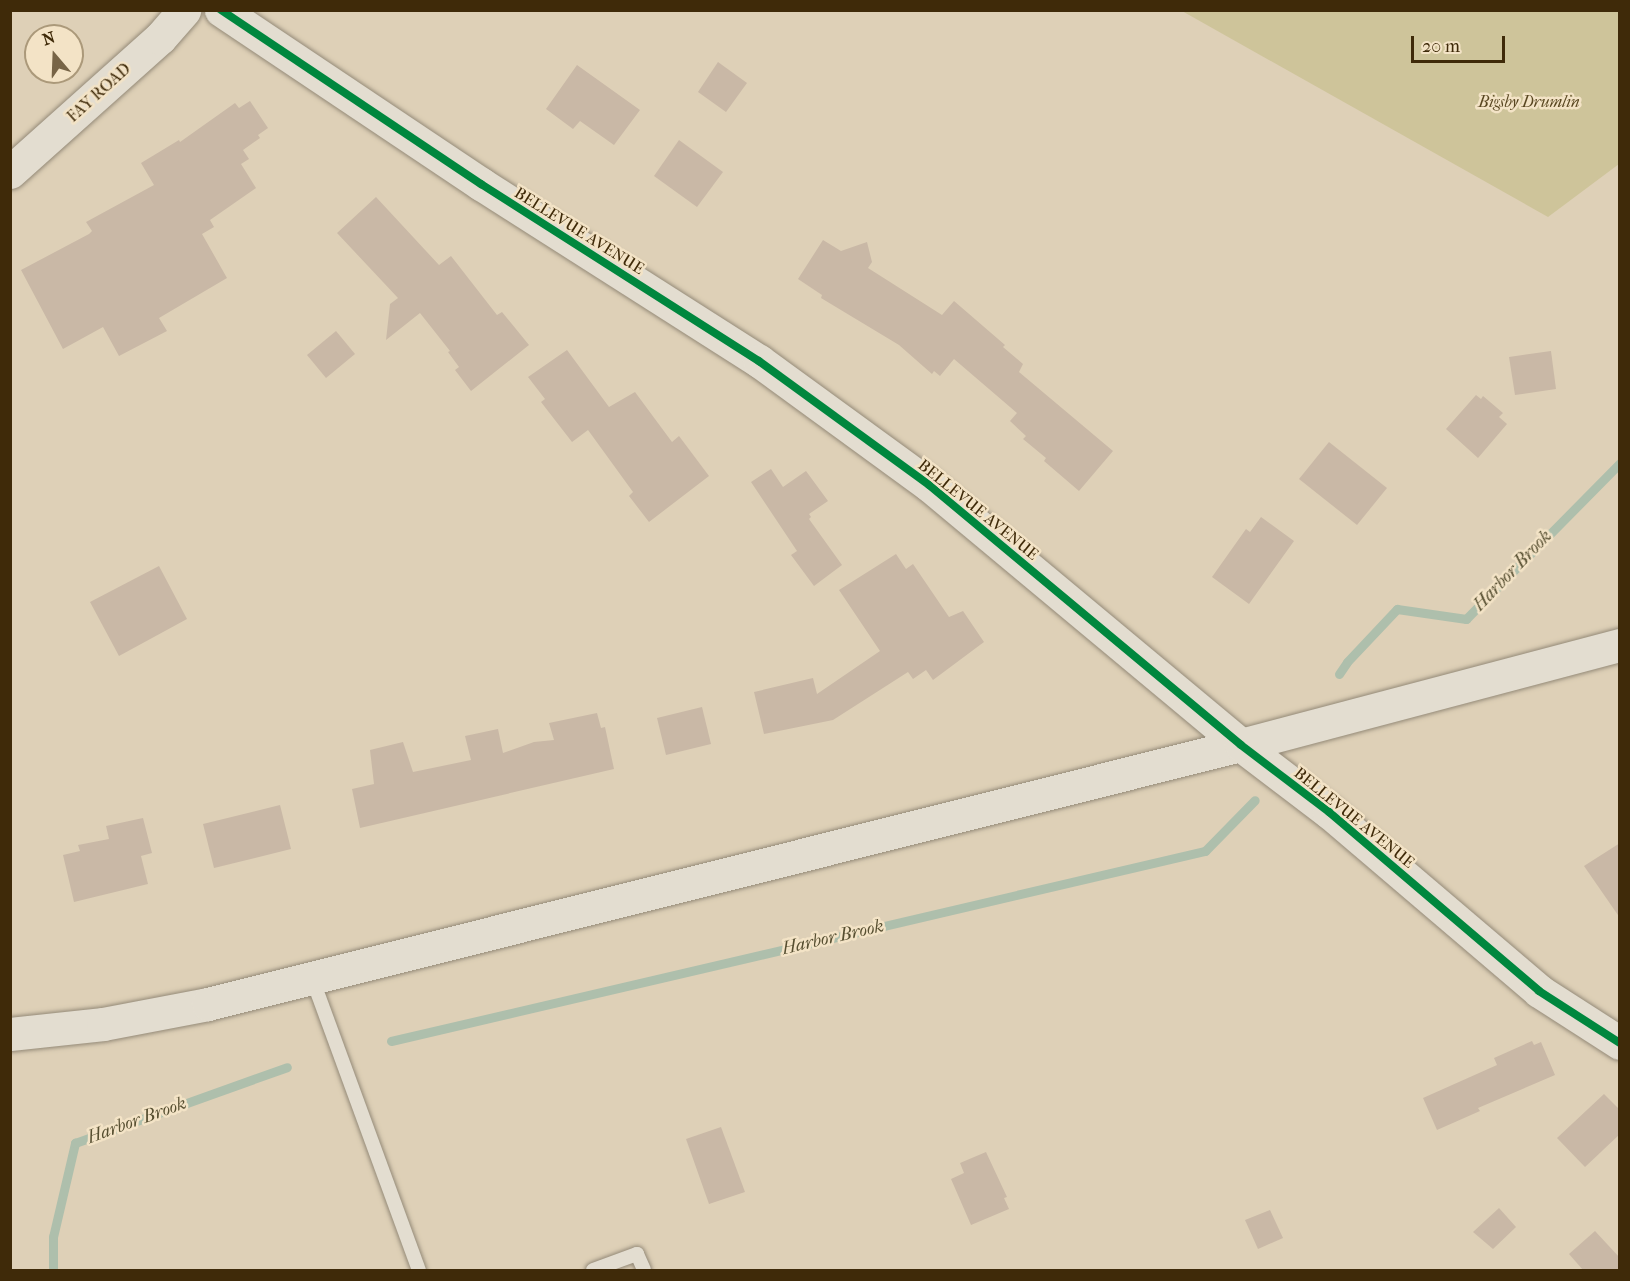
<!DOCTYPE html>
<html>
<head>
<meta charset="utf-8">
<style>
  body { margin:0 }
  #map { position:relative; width:1630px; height:1281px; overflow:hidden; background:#ded0b7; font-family:"IM FELL French Canon",serif }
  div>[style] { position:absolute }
  .green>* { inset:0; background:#cec49a }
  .stream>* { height:9px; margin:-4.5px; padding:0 4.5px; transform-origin:4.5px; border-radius:4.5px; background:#aebfac }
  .building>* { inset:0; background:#c9b8a6 }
  .roads { filter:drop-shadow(0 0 2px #948a78) drop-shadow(0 0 2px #948a78) }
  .lane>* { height:14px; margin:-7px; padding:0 7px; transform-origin:7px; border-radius:7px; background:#e3ddd0 }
  .secondary>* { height:33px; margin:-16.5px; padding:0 16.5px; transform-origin:16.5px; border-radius:16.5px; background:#e3ddd0 }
  .cycleway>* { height:8px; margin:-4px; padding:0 4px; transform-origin:4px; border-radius:4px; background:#00873e }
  span { translate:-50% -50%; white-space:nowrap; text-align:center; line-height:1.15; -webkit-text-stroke:5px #f3e3c6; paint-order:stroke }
  .street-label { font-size:16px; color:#3f2a09 }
  .park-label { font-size:16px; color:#594721; font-style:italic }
  .water-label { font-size:18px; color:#564e30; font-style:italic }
  .frame { position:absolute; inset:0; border:12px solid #3f2a09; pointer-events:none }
  .north { position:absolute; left:24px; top:24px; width:60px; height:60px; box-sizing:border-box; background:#f3e3c6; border:2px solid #ab997a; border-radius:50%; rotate:341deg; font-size:16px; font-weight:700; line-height:24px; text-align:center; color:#3f2a09 }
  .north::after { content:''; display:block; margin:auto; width:21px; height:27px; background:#776446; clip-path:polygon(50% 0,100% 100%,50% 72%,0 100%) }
  .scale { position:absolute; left:1411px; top:36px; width:94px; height:27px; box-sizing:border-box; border:3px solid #3f2a09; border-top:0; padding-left:8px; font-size:18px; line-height:21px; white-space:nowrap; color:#3f2a09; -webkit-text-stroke:4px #f3e3c6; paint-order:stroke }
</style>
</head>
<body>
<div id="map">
  <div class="green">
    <i style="clip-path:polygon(1182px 11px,1619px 11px,1619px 164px,1548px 217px)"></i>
  </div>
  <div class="stream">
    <i style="left:1339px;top:674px;width:14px;rotate:-56deg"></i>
    <i style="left:1347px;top:662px;width:73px;rotate:-46.7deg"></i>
    <i style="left:1397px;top:609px;width:70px;rotate:8.2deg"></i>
    <i style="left:1466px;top:619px;width:219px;rotate:-45.4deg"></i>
    <i style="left:391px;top:1041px;width:836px;rotate:-13.14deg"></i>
    <i style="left:1205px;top:851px;width:71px;rotate:-45.6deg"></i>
    <i style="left:53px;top:1270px;width:33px;rotate:-90deg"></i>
    <i style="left:53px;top:1237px;width:97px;rotate:-76.8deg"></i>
    <i style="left:75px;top:1143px;width:225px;rotate:-19.7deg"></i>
  </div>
  <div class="building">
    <i style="clip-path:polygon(718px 62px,747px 83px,726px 112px,698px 92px)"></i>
    <i style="clip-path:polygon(577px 65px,640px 110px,614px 145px,580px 121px,573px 129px,546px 109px)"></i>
    <i style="clip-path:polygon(250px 101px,268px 128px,258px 135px,260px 138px,243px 150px,249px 159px,241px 164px,256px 188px,210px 220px,214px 227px,202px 234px,227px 278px,159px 318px,167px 331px,119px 356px,103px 327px,63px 349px,21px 270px,89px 234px,92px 231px,86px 222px,154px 185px,141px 163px,179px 140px,180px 142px,235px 103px,239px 108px)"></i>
    <i style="clip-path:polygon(679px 140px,723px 172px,697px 207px,654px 176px)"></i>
    <i style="clip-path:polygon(376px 197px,439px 265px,451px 256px,497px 315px,502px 312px,529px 345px,471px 391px,455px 370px,459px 367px,448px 352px,450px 351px,420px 313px,386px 340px,390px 304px,398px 298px,337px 233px)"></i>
    <i style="clip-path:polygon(823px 240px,841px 251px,867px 242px,872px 262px,868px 268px,942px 315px,954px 301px,1005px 345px,1003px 347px,1023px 364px,1019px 372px,1113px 451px,1079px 491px,1044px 461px,1046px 458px,1023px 439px,1026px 436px,1010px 421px,1017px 413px,954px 359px,940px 376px,934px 371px,932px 374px,899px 345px,821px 298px,822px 295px,798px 279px)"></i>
    <i style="clip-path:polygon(336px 331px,355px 354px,326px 378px,307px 355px)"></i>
    <i style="clip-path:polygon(567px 350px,609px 407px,635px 392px,672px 442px,679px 436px,709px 476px,649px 522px,629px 496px,633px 492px,588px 430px,572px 442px,541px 402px,545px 399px,528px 377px)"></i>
    <i style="clip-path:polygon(1551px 351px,1556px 389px,1515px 395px,1509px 357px)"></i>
    <i style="clip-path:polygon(1476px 395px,1481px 399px,1483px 396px,1503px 413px,1499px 417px,1507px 424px,1478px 458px,1446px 429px)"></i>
    <i style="clip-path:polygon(1329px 442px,1387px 488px,1357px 525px,1299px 479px)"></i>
    <i style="clip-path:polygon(771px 469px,783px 487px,806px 471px,828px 501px,809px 514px,811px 517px,809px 519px,842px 565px,814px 586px,791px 555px,797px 551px,751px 482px)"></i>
    <i style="clip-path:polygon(1261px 517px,1294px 541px,1249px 604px,1212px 577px,1246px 529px,1250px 532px)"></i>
    <i style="clip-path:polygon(896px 554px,906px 569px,913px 564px,949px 617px,963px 611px,984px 642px,933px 680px,926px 670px,913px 679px,908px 672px,833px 720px,764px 734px,754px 692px,813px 678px,817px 694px,880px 651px,839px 590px)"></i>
    <i style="clip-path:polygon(159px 566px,187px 619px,119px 656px,90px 602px)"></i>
    <i style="clip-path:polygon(702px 707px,711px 744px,666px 755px,657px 718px)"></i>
    <i style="clip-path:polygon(597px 713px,601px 728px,605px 727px,614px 769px,360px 828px,352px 789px,374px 784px,370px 750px,403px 742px,413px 772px,471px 760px,465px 736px,498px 729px,503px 753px,534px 742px,554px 740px,549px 723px)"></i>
    <i style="clip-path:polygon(280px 805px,291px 849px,214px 868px,203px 824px)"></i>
    <i style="clip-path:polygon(143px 818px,152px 853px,141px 856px,148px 884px,74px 902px,63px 855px,80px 851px,78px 845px,109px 839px,106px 826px)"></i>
    <i style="clip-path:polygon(1620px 843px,1620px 918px,1584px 866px)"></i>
    <i style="clip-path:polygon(1532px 1041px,1534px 1045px,1541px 1042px,1555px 1075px,1478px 1108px,1480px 1111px,1437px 1130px,1423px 1098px,1497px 1065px,1494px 1058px)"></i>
    <i style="clip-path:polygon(1604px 1094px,1620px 1110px,1620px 1134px,1585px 1167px,1557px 1138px)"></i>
    <i style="clip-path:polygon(721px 1127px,745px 1192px,709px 1204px,686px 1139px)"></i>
    <i style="clip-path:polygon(986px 1152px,1007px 1197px,1004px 1198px,1009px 1209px,971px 1225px,951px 1179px,964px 1173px,960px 1163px)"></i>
    <i style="clip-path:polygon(1499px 1208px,1516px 1227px,1493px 1249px,1473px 1232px)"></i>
    <i style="clip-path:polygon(1270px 1210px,1283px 1238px,1258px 1249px,1245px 1220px)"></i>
    <i style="clip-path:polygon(1595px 1231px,1620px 1258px,1620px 1270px,1583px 1270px,1569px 1254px)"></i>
  </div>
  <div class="roads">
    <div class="lane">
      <i style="left:312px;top:978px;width:311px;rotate:69.9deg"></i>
      <i style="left:593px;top:1270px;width:47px;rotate:-20deg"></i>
      <i style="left:637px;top:1254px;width:17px;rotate:66deg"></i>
    </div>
    <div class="secondary">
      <i style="left:221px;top:10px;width:313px;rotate:33.8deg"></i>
      <i style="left:481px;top:184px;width:330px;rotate:32.5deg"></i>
      <i style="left:759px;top:361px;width:210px;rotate:36.1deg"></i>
      <i style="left:929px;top:485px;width:406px;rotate:39.8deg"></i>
      <i style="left:1241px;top:745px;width:111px;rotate:37.3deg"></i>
      <i style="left:1329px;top:812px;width:276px;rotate:40.4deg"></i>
      <i style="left:1539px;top:991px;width:96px;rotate:32.7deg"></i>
      <i style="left:10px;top:172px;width:201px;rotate:-41.8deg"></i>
      <i style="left:160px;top:38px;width:37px;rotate:-49deg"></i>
      <i style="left:10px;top:1034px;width:94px;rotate:-6.1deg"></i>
      <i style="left:103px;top:1024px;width:107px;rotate:-10.8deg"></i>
      <i style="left:208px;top:1004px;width:1065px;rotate:-14.08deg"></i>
      <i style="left:1241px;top:745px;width:392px;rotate:-14.8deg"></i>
    </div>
  </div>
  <div class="cycleway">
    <i style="left:221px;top:10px;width:313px;rotate:33.8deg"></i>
    <i style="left:481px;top:184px;width:330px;rotate:32.5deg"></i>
    <i style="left:759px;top:361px;width:210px;rotate:36.1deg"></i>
    <i style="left:929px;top:485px;width:406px;rotate:39.8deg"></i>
    <i style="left:1241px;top:745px;width:111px;rotate:37.3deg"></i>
    <i style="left:1329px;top:812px;width:276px;rotate:40.4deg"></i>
    <i style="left:1539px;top:991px;width:96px;rotate:32.7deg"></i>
  </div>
  <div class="street-label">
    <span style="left:99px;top:93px;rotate:-42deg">FAY ROAD</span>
    <span style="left:579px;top:231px;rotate:32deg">BELLEVUE AVENUE</span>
    <span style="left:978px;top:510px;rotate:39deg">BELLEVUE AVENUE</span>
    <span style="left:1354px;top:818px;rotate:39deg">BELLEVUE AVENUE</span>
  </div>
  <div class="park-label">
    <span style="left:1529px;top:102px">Bigsby Drumlin</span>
  </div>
  <div class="water-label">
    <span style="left:1513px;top:571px;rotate:-46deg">Harbor Brook</span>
    <span style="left:833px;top:938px;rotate:-13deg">Harbor Brook</span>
    <span style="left:137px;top:1121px;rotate:-20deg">Harbor Brook</span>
  </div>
  <div class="frame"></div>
  <div class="north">N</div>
  <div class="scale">20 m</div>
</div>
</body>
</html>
